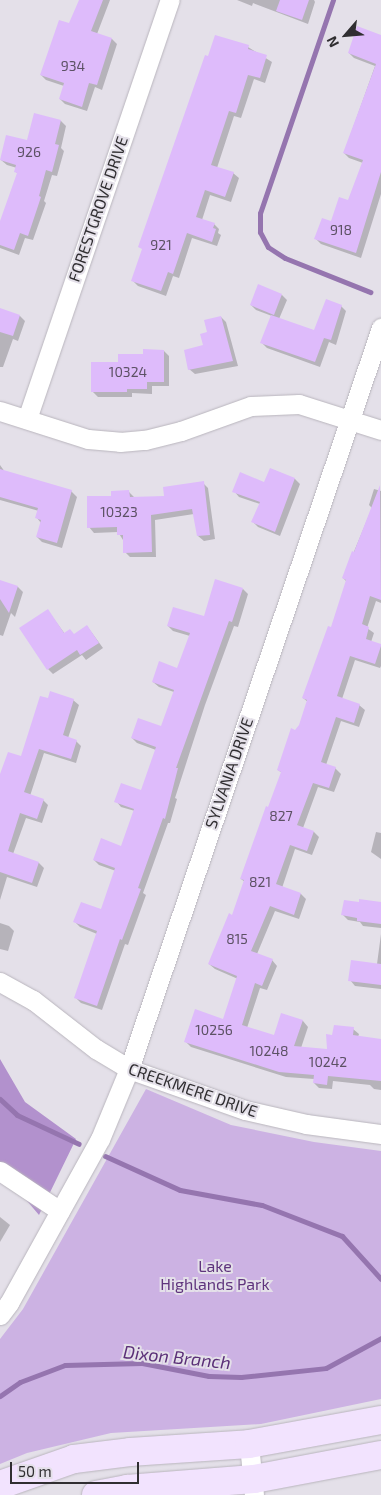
<!DOCTYPE html>
<html>
<head>
<meta charset="utf-8">
<style>
  body { margin:0 }
  #map { position:relative; width:381px; height:1495px; overflow:hidden; background:#e4e0e9; font-family:"Exo 2",sans-serif }
  div>[style] { position:absolute }
  .green>* { inset:0; background:#ccb2e3 }
  .forest>* { inset:0; background:#b291cd }
  .shadow>* { inset:0; background:#0003 }
  .stream>* { height:5px; margin:-2.5px; padding:0 2.5px; transform-origin:2.5px; border-radius:2.5px; background:#9575af }
  .building>* { inset:0; background:#debbfb }
  .roads { filter:drop-shadow(0 0 1px #b9b5bd) drop-shadow(0 0 1px #b9b5bd) }
  .street>* { height:19px; margin:-9.5px; padding:0 9.5px; transform-origin:9.5px; border-radius:9.5px; background:#fff }
  .secondary>* { height:28px; margin:-14px; padding:0 14px; transform-origin:14px; border-radius:14px; background:#f2e3fe }
  span { translate:-50% -50%; white-space:nowrap; text-align:center; line-height:1.15; -webkit-text-stroke:4px #e4e0e9; paint-order:stroke }
  .number-label { font-size:14px; color:#5c5164 }
  .number-label span { -webkit-text-stroke-width:0 }
  .street-label { font-size:16px; color:#302e31 }
  .park-label { font-size:16px; color:#5f347d }
  .water-label { font-size:18px; color:#5b3078; font-style:italic }
  .north { position:absolute; left:321px; top:10px; width:50px; height:50px; -webkit-text-stroke:4px #e4e0e9; paint-order:stroke; rotate:243deg; font-size:14px; font-weight:700; line-height:20px; text-align:center; color:#302e31 }
  .north::after { content:''; display:block; margin:auto; width:18px; height:22px; background:#302e31; clip-path:polygon(50% 0,100% 100%,50% 72%,0 100%) }
  .scale { position:absolute; left:10px; top:1462px; width:129px; height:22px; box-sizing:border-box; border:2px solid #302e31; border-top:0; padding-left:6px; font-size:15px; line-height:18px; white-space:nowrap; color:#302e31; -webkit-text-stroke:4px #e4e0e9; paint-order:stroke }
</style>
</head>
<body>
<div id="map">
  <div class="green">
    <i style="clip-path:polygon(146px 1089px,231px 1125px,314px 1142px,381px 1151px,381px 1399px,261px 1424px,111px 1433px,27px 1453px,0 1464px,0 1339px,23px 1309px)"></i>
  </div>
  <div class="forest">
    <i style="clip-path:polygon(0 1059px,25px 1102px,76px 1139px,39px 1215px,0 1169px)"></i>
  </div>
  <div class="shadow">
    <i style="clip-path:polygon(80px 0,110px 0,97px 34px,112px 39px,117px 44px,102px 90px,95px 87px,87px 111px,65px 104px,60px 99px,64px 86px,46px 80px,41px 75px,70px 25px)"></i>
    <i style="clip-path:polygon(237px 0,314px 0,315px 2px,308px 24px,253px 3px,252px 6px)"></i>
    <i style="clip-path:polygon(381px 36px,381px 194px,361px 258px,321px 244px,316px 239px,348px 202px,363px 163px,349px 158px,344px 153px,375px 66px,354px 58px,349px 53px)"></i>
    <i style="clip-path:polygon(248px 47px,272px 62px,265px 83px,254px 79px,241px 118px,234px 116px,217px 168px,233px 173px,239px 178px,231px 202px,210px 195px,202px 220px,214px 224px,219px 229px,218px 233px,221px 235px,217px 246px,192px 238px,179px 278px,173px 276px,166px 296px,138px 286px,133px 281px,209px 57px)"></i>
    <i style="clip-path:polygon(35px 114px,61px 121px,66px 126px,61px 148px,64px 151px,57px 176px,52px 175px,44px 201px,46px 203px,33px 240px,25px 238px,19px 255px,0 248px,0 225px,18px 174px,16px 172px,17px 168px,7px 165px,1px 160px,28px 142px)"></i>
    <i style="clip-path:polygon(282px 295px,287px 300px,279px 319px,315px 331px,341px 306px,346px 311px,336px 345px,329px 342px,320px 367px,267px 348px,262px 343px,272px 316px,256px 310px,251px 305px)"></i>
    <i style="clip-path:polygon(0 309px,20px 316px,25px 321px,18px 341px,13px 339px,3px 367px,0 367px)"></i>
    <i style="clip-path:polygon(221px 317px,226px 322px,238px 366px,195px 374px,189px 369px,204px 346px,208px 333px)"></i>
    <i style="clip-path:polygon(164px 351px,169px 356px,169px 386px,152px 386px,152px 394px,132px 393px,132px 397px,98px 397px,92px 391px,145px 355px)"></i>
    <i style="clip-path:polygon(0 465px,5px 472px,71px 491px,77px 497px,62px 548px,42px 542px,37px 537px,41px 523px,37px 518px,39px 511px,0 500px)"></i>
    <i style="clip-path:polygon(271px 469px,295px 479px,300px 484px,280px 536px,258px 527px,253px 522px,260px 504px,239px 497px,234px 491px,265px 484px)"></i>
    <i style="clip-path:polygon(203px 483px,208px 488px,215px 539px,204px 541px,198px 536px,194px 514px,155px 520px,156px 557px,130px 557px,125px 552px,123px 540px,118px 532px,94px 533px,89px 527px,113px 497px,129px 492px,134px 497px,166px 498px)"></i>
    <i style="clip-path:polygon(374px 489px,381px 491px,381px 603px,376px 601px,367px 628px,374px 633px,371px 642px,381px 645px,381px 666px,380px 668px,355px 660px,342px 699px,359px 705px,365px 710px,359px 727px,341px 721px,326px 765px,335px 768px,341px 774px,334px 792px,318px 787px,303px 828px,314px 832px,319px 837px,312px 855px,295px 849px,282px 888px,301px 894px,306px 899px,299px 919px,275px 911px,257px 954px,272px 960px,277px 966px,267px 990px,260px 988px,247px 1028px,274px 1037px,282px 1014px,303px 1021px,308px 1027px,301px 1048px,328px 1050px,334px 1036px,353px 1029px,359px 1034px,358px 1037px,381px 1040px,381px 1090px,374px 1089px,370px 1085px,333px 1081px,332px 1089px,319px 1088px,314px 1083px,314px 1079px,286px 1077px,191px 1047px,185px 1041px,224px 1020px,238px 979px,215px 969px,209px 964px,233px 916px,245px 882px,241px 879px,282px 773px,278px 770px,300px 725px,308px 702px,303px 698px,332px 629px,347px 582px,343px 578px,372px 508px,369px 505px)"></i>
    <i style="clip-path:polygon(0 581px,18px 587px,23px 592px,15px 617px,11px 613px,3px 636px,0 635px)"></i>
    <i style="clip-path:polygon(243px 589px,248px 594px,238px 627px,234px 626px,205px 705px,175px 798px,177px 799px,170px 823px,168px 823px,143px 893px,146px 895px,128px 945px,125px 944px,102px 1010px,81px 1003px,76px 998px,97px 934px,80px 927px,75px 922px,101px 911px,116px 871px,99px 865px,94px 860px,122px 847px,135px 811px,121px 807px,116px 801px,142px 792px,156px 750px,137px 743px,132px 738px,162px 727px,174px 692px,159px 687px,153px 682px,178px 669px,190px 636px,173px 631px,168px 626px,205px 618px)"></i>
    <i style="clip-path:polygon(48px 611px,65px 634px,75px 635px,87px 626px,103px 648px,86px 660px,82px 655px,53px 674px,48px 669px)"></i>
    <i style="clip-path:polygon(49px 700px,73px 700px,79px 705px,68px 738px,76px 741px,81px 746px,76px 763px,44px 753px,30px 796px,43px 800px,48px 805px,42px 823px,26px 818px,13px 854px,39px 863px,44px 868px,37px 887px,7px 877px,0 900px,0 777px,21px 758px)"></i>
    <i style="clip-path:polygon(376px 832px,381px 833px,381px 859px,371px 852px)"></i>
    <i style="clip-path:polygon(381px 904px,381px 928px,363px 926px,360px 922px,348px 920px,343px 915px)"></i>
    <i style="clip-path:polygon(0 923px,9px 926px,14px 931px,8px 951px,0 949px)"></i>
    <i style="clip-path:polygon(381px 934px,381px 989px,355px 986px,350px 980px,377px 964px)"></i>
    <i style="clip-path:polygon(0 1217px,10px 1225px,0 1242px)"></i>
  </div>
  <div class="stream">
    <i style="left:333px;top:0;width:225px;rotate:108.9deg"></i>
    <i style="left:260px;top:213px;width:19px;rotate:90deg"></i>
    <i style="left:260px;top:232px;width:17px;rotate:62deg"></i>
    <i style="left:268px;top:247px;width:20px;rotate:33deg"></i>
    <i style="left:285px;top:258px;width:92px;rotate:21.8deg"></i>
    <i style="left:0;top:1099px;width:23px;rotate:43deg"></i>
    <i style="left:17px;top:1115px;width:68px;rotate:25.1deg"></i>
    <i style="left:105px;top:1156px;width:82px;rotate:24.4deg"></i>
    <i style="left:180px;top:1190px;width:83px;rotate:10.4deg"></i>
    <i style="left:262px;top:1205px;width:86px;rotate:21.2deg"></i>
    <i style="left:342px;top:1236px;width:58px;rotate:47.8deg"></i>
    <i style="left:0;top:1396px;width:24px;rotate:-35deg"></i>
    <i style="left:20px;top:1382px;width:48px;rotate:-20.7deg"></i>
    <i style="left:65px;top:1365px;width:77px;rotate:-1.5deg"></i>
    <i style="left:142px;top:1363px;width:68px;rotate:11deg"></i>
    <i style="left:209px;top:1376px;width:32px;rotate:2deg"></i>
    <i style="left:241px;top:1377px;width:85px;rotate:-6deg"></i>
    <i style="left:326px;top:1368px;width:63px;rotate:-28.6deg"></i>
  </div>
  <div class="building">
    <i style="clip-path:polygon(79px 0,103px 0,91px 31px,112px 38px,97px 85px,89px 83px,82px 107px,59px 99px,64px 83px,40px 75px,59px 20px,69px 23px)"></i>
    <i style="clip-path:polygon(280px 0,309px 0,302px 20px,276px 11px)"></i>
    <i style="clip-path:polygon(357px 26px,381px 35px,381px 172px,356px 253px,314px 239px,322px 218px,331px 221px,339px 197px,348px 200px,363px 160px,343px 153px,376px 64px,348px 53px)"></i>
    <i style="clip-path:polygon(215px 35px,249px 45px,248px 49px,267px 55px,260px 78px,248px 75px,236px 113px,229px 111px,211px 165px,234px 172px,225px 197px,205px 190px,196px 217px,215px 223px,213px 228px,216px 229px,212px 242px,187px 233px,173px 274px,168px 272px,161px 291px,131px 281px,142px 249px,138px 247px,205px 55px,208px 56px)"></i>
    <i style="clip-path:polygon(34px 113px,61px 120px,55px 144px,59px 145px,52px 172px,46px 170px,39px 196px,41px 197px,28px 236px,20px 233px,14px 250px,0 245px,0 221px,17px 173px,14px 172px,16px 165px,0 160px,6px 135px,27px 140px)"></i>
    <i style="clip-path:polygon(258px 284px,282px 294px,274px 315px,250px 305px)"></i>
    <i style="clip-path:polygon(326px 299px,342px 305px,331px 340px,324px 338px,315px 362px,260px 343px,271px 315px,314px 330px)"></i>
    <i style="clip-path:polygon(0 308px,20px 315px,13px 336px,0 332px)"></i>
    <i style="clip-path:polygon(221px 316px,233px 361px,188px 370px,184px 350px,203px 345px,200px 334px,207px 332px,204px 320px)"></i>
    <i style="clip-path:polygon(143px 349px,164px 350px,164px 382px,147px 382px,147px 389px,127px 389px,127px 392px,91px 392px,91px 362px,118px 362px,118px 354px,143px 354px)"></i>
    <i style="clip-path:polygon(270px 468px,295px 478px,275px 532px,251px 522px,260px 502px,232px 492px,240px 472px,264px 482px)"></i>
    <i style="clip-path:polygon(0 469px,72px 490px,57px 543px,36px 537px,41px 520px,35px 518px,38px 508px,0 497px)"></i>
    <i style="clip-path:polygon(204px 481px,210px 535px,197px 536px,192px 509px,151px 515px,152px 552px,123px 553px,123px 535px,117px 535px,117px 527px,87px 528px,87px 496px,111px 496px,111px 491px,129px 490px,130px 497px,164px 496px,163px 487px)"></i>
    <i style="clip-path:polygon(380px 485px,381px 600px,370px 596px,362px 624px,369px 627px,366px 639px,381px 644px,381px 646px,375px 664px,350px 656px,337px 696px,360px 704px,354px 723px,336px 717px,321px 762px,336px 767px,329px 788px,313px 783px,297px 825px,314px 831px,307px 851px,290px 845px,276px 884px,301px 893px,294px 915px,270px 906px,251px 951px,273px 959px,262px 986px,255px 983px,242px 1025px,274px 1035px,281px 1013px,303px 1020px,294px 1046px,327px 1049px,326px 1034px,332px 1035px,334px 1025px,354px 1027px,353px 1035px,381px 1039px,381px 1081px,328px 1076px,327px 1085px,313px 1083px,314px 1075px,279px 1072px,184px 1042px,195px 1009px,223px 1019px,237px 976px,208px 964px,229px 913px,232px 915px,244px 880px,240px 879px,266px 806px,268px 807px,281px 772px,277px 770px,291px 728px,295px 730px,299px 725px,307px 700px,302px 698px,328px 626px,331px 627px,346px 580px,342px 578px,352px 551px,354px 552px)"></i>
    <i style="clip-path:polygon(215px 579px,243px 588px,232px 622px,229px 621px,176px 768px,178px 768px,165px 819px,163px 818px,138px 888px,141px 889px,122px 940px,120px 939px,97px 1006px,74px 998px,97px 931px,73px 922px,81px 902px,101px 909px,115px 868px,93px 860px,101px 838px,121px 846px,134px 809px,114px 802px,121px 783px,141px 790px,156px 747px,131px 738px,138px 718px,161px 726px,174px 690px,152px 682px,159px 661px,177px 668px,190px 633px,167px 626px,173px 607px,204px 616px)"></i>
    <i style="clip-path:polygon(0 580px,18px 586px,9px 613px,0 599px)"></i>
    <i style="clip-path:polygon(48px 609px,64px 633px,70px 629px,74px 634px,87px 625px,99px 643px,80px 655px,77px 650px,47px 670px,19px 628px)"></i>
    <i style="clip-path:polygon(50px 691px,74px 699px,63px 735px,77px 740px,71px 759px,39px 749px,24px 792px,44px 799px,37px 819px,20px 813px,8px 851px,39px 862px,32px 883px,0 872px,0 774px,8px 752px,21px 756px,40px 696px,48px 698px)"></i>
    <i style="clip-path:polygon(359px 899px,381px 902px,381px 924px,357px 921px,357px 918px,341px 915px,344px 900px,359px 902px)"></i>
    <i style="clip-path:polygon(351px 960px,381px 964px,381px 985px,348px 981px)"></i>
  </div>
  <div class="roads">
    <div class="street">
      <i style="left:0;top:411px;width:92px;rotate:17.7deg"></i>
      <i style="left:88px;top:439px;width:32px;rotate:5deg"></i>
      <i style="left:120px;top:442px;width:25px;rotate:-5deg"></i>
      <i style="left:145px;top:440px;width:37px;rotate:-14deg"></i>
      <i style="left:181px;top:431px;width:74px;rotate:-19.7deg"></i>
      <i style="left:251px;top:406px;width:48px;rotate:-2.4deg"></i>
      <i style="left:299px;top:404px;width:86px;rotate:17.6deg"></i>
      <i style="left:27px;top:419px;width:443px;rotate:-71.2deg"></i>
      <i style="left:0;top:982px;width:38px;rotate:29deg"></i>
      <i style="left:33px;top:1000px;width:80px;rotate:37.9deg"></i>
      <i style="left:96px;top:1049px;width:39px;rotate:31deg"></i>
      <i style="left:129px;top:1069px;width:123px;rotate:19.5deg"></i>
      <i style="left:245px;top:1110px;width:63px;rotate:12.9deg"></i>
      <i style="left:306px;top:1124px;width:76px;rotate:7.6deg"></i>
      <i style="left:0;top:1171px;width:72px;rotate:33.7deg"></i>
      <i style="left:0;top:1315px;width:15px;rotate:-53deg"></i>
      <i style="left:9px;top:1303px;width:188px;rotate:-61deg"></i>
      <i style="left:100px;top:1139px;width:76px;rotate:-67.5deg"></i>
      <i style="left:129px;top:1069px;width:783px;rotate:-71.22deg"></i>
      <i style="left:249px;top:1444px;width:51px;rotate:84.4deg"></i>
    </div>
    <div class="secondary">
      <i style="left:0;top:1485px;width:78px;rotate:-19.4deg"></i>
      <i style="left:74px;top:1459px;width:56px;rotate:-7.1deg"></i>
      <i style="left:130px;top:1452px;width:119px;rotate:-3.8deg"></i>
      <i style="left:249px;top:1444px;width:134px;rotate:-10.3deg"></i>
      <i style="left:96px;top:1495px;width:32px;rotate:-11deg"></i>
      <i style="left:127px;top:1489px;width:127px;rotate:-4.5deg"></i>
      <i style="left:254px;top:1479px;width:129px;rotate:-10.7deg"></i>
    </div>
  </div>
  <div class="number-label">
    <span style="left:73px;top:66px">934</span>
    <span style="left:29px;top:152px">926</span>
    <span style="left:341px;top:230px">918</span>
    <span style="left:161px;top:245px">921</span>
    <span style="left:128px;top:372px">10324</span>
    <span style="left:119px;top:512px">10323</span>
    <span style="left:281px;top:816px">827</span>
    <span style="left:260px;top:882px">821</span>
    <span style="left:237px;top:939px">815</span>
    <span style="left:214px;top:1030px">10256</span>
    <span style="left:269px;top:1051px">10248</span>
    <span style="left:328px;top:1062px">10242</span>
  </div>
  <div class="street-label">
    <span style="left:98px;top:209px;rotate:-71deg">FORESTGROVE DRIVE</span>
    <span style="left:229px;top:773px;rotate:-71deg">SYLVANIA DRIVE</span>
    <span style="left:193px;top:1090px;rotate:19deg">CREEKMERE DRIVE</span>
  </div>
  <div class="park-label">
    <span style="left:215px;top:1275px">Lake<br>Highlands Park</span>
  </div>
  <div class="water-label">
    <span style="left:177px;top:1357px;rotate:6deg">Dixon Branch</span>
  </div>
  <div class="north">N</div>
  <div class="scale">50 m</div>
</div>
</body>
</html>
